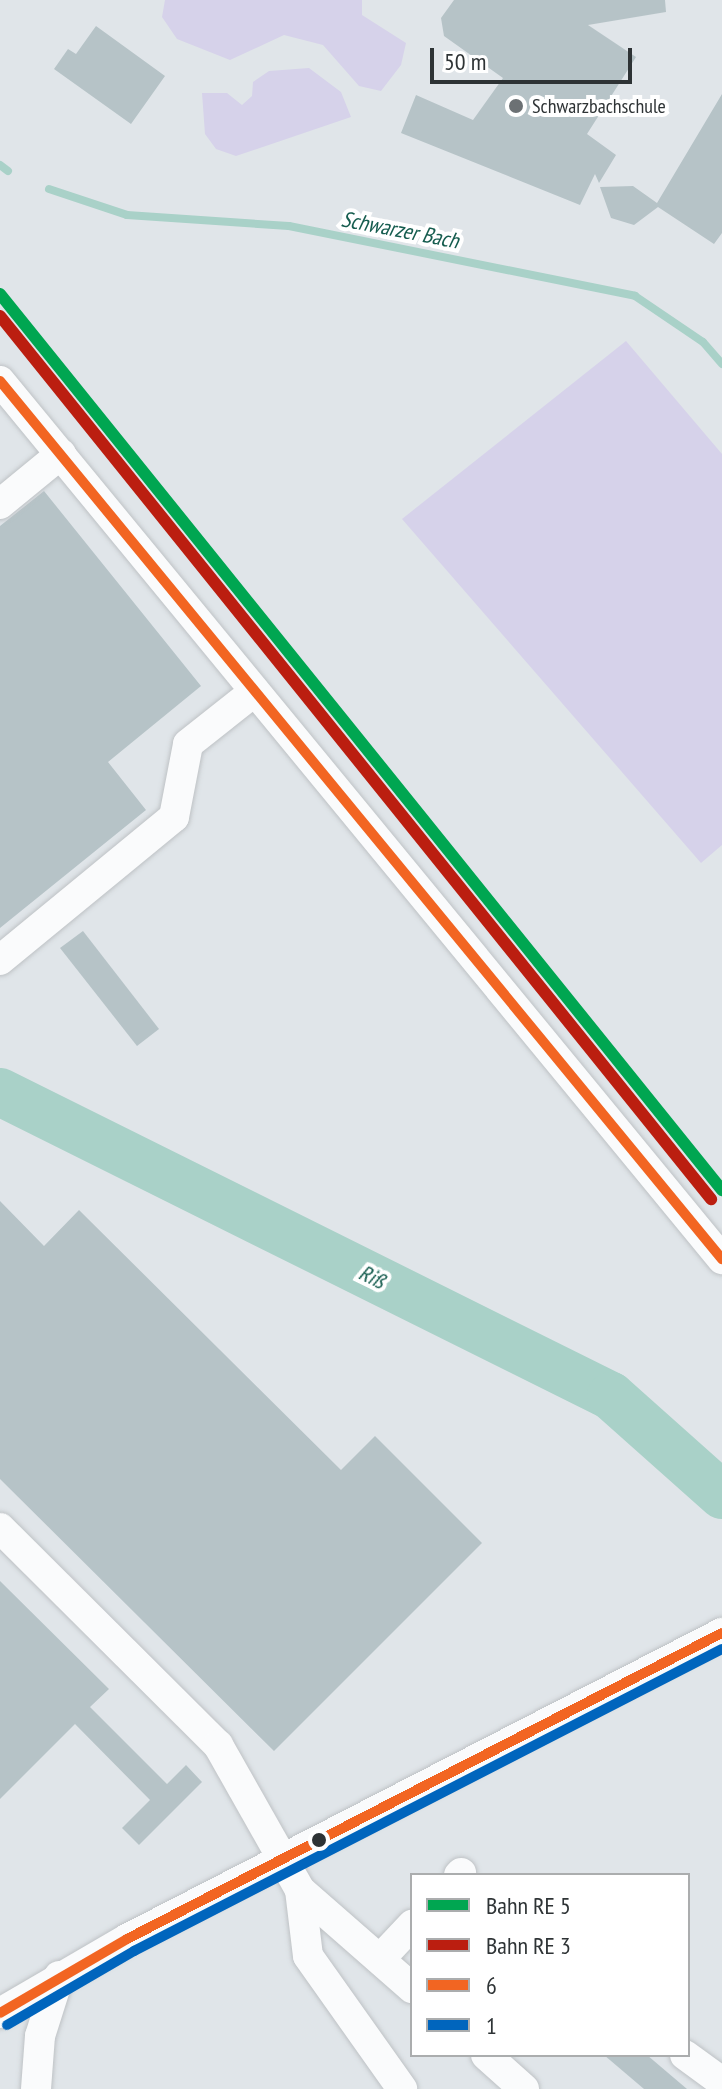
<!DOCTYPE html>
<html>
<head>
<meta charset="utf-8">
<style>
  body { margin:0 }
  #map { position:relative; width:722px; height:2089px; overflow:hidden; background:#e0e5e9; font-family:"PT Sans Narrow",sans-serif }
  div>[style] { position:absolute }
  .green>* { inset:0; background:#d6d2ea }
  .stream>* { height:8px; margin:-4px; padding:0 4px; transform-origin:4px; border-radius:4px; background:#a9d1c8 }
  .river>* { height:48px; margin:-24px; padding:0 24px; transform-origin:24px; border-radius:24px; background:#a9d1c8 }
  .building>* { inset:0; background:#b6c3c7 }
  .roads { filter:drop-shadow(0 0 2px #bec2c5) drop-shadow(0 0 2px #bec2c5) }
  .minor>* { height:30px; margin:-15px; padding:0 15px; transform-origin:15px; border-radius:15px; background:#fafbfc }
  .bus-1>* { height:10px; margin:-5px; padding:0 5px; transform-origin:5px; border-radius:5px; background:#f26522 }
  .bus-2>* { height:10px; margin:-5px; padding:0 5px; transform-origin:5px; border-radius:5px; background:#0065bd }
  .rail-1>* { height:12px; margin:-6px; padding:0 6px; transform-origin:6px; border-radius:6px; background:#00a651 }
  .rail-2>* { height:12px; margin:-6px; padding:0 6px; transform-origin:6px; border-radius:6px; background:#bb1e10 }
  .dots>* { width:22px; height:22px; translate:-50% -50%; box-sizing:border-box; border:4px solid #fff; border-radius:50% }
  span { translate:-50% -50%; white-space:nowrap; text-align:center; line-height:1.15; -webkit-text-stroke:8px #fff; paint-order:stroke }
  .poi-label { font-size:20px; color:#2e3335 }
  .left { translate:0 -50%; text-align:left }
  .water-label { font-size:22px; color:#165d4f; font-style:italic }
  .legend { position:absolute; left:410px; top:1873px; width:280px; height:184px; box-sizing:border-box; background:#fff; border:2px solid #abadae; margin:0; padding:10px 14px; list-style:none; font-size:24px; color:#2e3335 }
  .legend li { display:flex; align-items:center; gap:16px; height:40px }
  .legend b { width:40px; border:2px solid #abadae }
  .scale { position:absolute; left:430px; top:48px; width:202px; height:36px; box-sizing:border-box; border:4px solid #2e3335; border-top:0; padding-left:10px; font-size:24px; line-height:28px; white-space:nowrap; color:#2e3335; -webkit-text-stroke:6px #fff; paint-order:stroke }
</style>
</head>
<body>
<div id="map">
  <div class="green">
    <i style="clip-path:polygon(165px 0,362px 0,362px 15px,406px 43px,401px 65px,381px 91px,359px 86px,323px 45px,284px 35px,230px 60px,177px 39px,162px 17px)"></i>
    <i style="clip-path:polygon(309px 68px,341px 92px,351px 117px,236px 156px,216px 149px,205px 134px,202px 93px,227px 93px,242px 105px,252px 96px,253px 82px,269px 71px)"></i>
    <i style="clip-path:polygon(626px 341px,722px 454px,722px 845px,701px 863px,402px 519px)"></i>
  </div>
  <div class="stream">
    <i style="left:0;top:165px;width:10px;rotate:37deg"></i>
    <i style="left:49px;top:189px;width:82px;rotate:18.4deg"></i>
    <i style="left:127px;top:215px;width:162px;rotate:3.9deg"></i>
    <i style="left:289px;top:226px;width:353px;rotate:11.4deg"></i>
    <i style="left:635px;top:296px;width:82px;rotate:34.1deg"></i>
    <i style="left:703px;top:342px;width:29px;rotate:49deg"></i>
  </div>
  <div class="river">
    <i style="left:0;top:1092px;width:682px;rotate:26.45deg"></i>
    <i style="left:611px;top:1396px;width:149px;rotate:41.7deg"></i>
  </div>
  <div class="building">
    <i style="clip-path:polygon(454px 0,665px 0,666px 12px,588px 25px,636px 57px,587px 134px,616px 155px,599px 183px,595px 174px,580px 205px,401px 133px,416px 95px,473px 120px,503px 78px,444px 36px,441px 18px)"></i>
    <i style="clip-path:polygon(96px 26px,165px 76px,131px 124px,54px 69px,68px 49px,76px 54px)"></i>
    <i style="clip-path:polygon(722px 94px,722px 233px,714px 244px,658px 207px,634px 225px,611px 218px,600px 187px,633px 186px,657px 203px)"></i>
    <i style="clip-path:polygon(44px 491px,201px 686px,108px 762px,146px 810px,0 928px,0 526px)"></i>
    <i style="clip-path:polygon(83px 931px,159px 1029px,137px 1046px,60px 948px)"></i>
    <i style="clip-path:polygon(0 1201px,44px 1246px,79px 1210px,341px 1470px,375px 1436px,482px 1543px,274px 1751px,0 1479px)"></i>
    <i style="clip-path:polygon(0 1581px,109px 1689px,90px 1707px,167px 1784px,186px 1765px,202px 1782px,139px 1845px,122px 1828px,150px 1800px,75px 1724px,0 1799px)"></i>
    <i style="clip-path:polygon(604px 2055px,647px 2055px,687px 2089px,644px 2089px)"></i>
  </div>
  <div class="roads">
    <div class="minor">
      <i style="left:0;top:381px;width:1137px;rotate:50.57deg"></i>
      <i style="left:0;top:504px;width:79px;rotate:-39.3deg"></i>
      <i style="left:0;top:960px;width:225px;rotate:-39.4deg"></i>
      <i style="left:174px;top:817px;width:74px;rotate:-79.1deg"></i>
      <i style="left:188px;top:744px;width:85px;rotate:-38.3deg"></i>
      <i style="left:0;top:1528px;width:308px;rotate:44.9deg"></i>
      <i style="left:218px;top:1745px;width:167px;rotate:60.5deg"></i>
      <i style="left:300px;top:1890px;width:149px;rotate:41.2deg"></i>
      <i style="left:459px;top:1875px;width:3px;rotate:-45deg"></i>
      <i style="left:300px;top:1890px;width:66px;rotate:83.1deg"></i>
      <i style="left:308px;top:1956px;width:163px;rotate:54.7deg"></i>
      <i style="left:380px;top:1959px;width:47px;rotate:-46.7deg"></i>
      <i style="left:0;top:2013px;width:147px;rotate:-30.2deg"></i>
      <i style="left:127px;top:1939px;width:669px;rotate:-27.22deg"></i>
      <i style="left:486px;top:2055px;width:51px;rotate:41.8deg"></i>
      <i style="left:685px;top:2055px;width:46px;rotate:36.1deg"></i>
      <i style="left:36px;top:2089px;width:53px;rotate:-85.7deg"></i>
      <i style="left:40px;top:2036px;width:63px;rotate:-72.4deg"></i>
    </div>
  </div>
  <div class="bus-1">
    <i style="left:0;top:381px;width:1137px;rotate:50.57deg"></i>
    <i style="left:0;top:2013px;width:147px;rotate:-30.2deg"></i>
    <i style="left:127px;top:1939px;width:669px;rotate:-27.22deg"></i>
  </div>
  <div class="bus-2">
    <i style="left:7px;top:2025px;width:147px;rotate:-30.2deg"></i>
    <i style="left:134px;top:1951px;width:661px;rotate:-27.19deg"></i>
  </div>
  <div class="rail-1">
    <i style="left:0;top:294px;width:1151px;rotate:51.14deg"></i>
  </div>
  <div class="rail-2">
    <i style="left:0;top:316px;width:1134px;rotate:51.16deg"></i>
  </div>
  <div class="dots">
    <i style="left:516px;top:106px;background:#6c7174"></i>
    <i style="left:319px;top:1840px;background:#2e3335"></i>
  </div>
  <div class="poi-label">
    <span class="left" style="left:532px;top:106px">Schwarzbachschule</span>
  </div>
  <div class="water-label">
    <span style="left:400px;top:230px;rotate:11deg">Schwarzer Bach</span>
    <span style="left:372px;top:1277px;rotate:26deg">Riß</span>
  </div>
  <ul class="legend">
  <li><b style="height:10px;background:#00a651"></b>Bahn RE 5</li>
  <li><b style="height:10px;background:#bb1e10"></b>Bahn RE 3</li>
  <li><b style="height:10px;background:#f26522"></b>6</li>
  <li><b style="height:10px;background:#0065bd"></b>1</li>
  </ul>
  <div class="scale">50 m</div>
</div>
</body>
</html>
